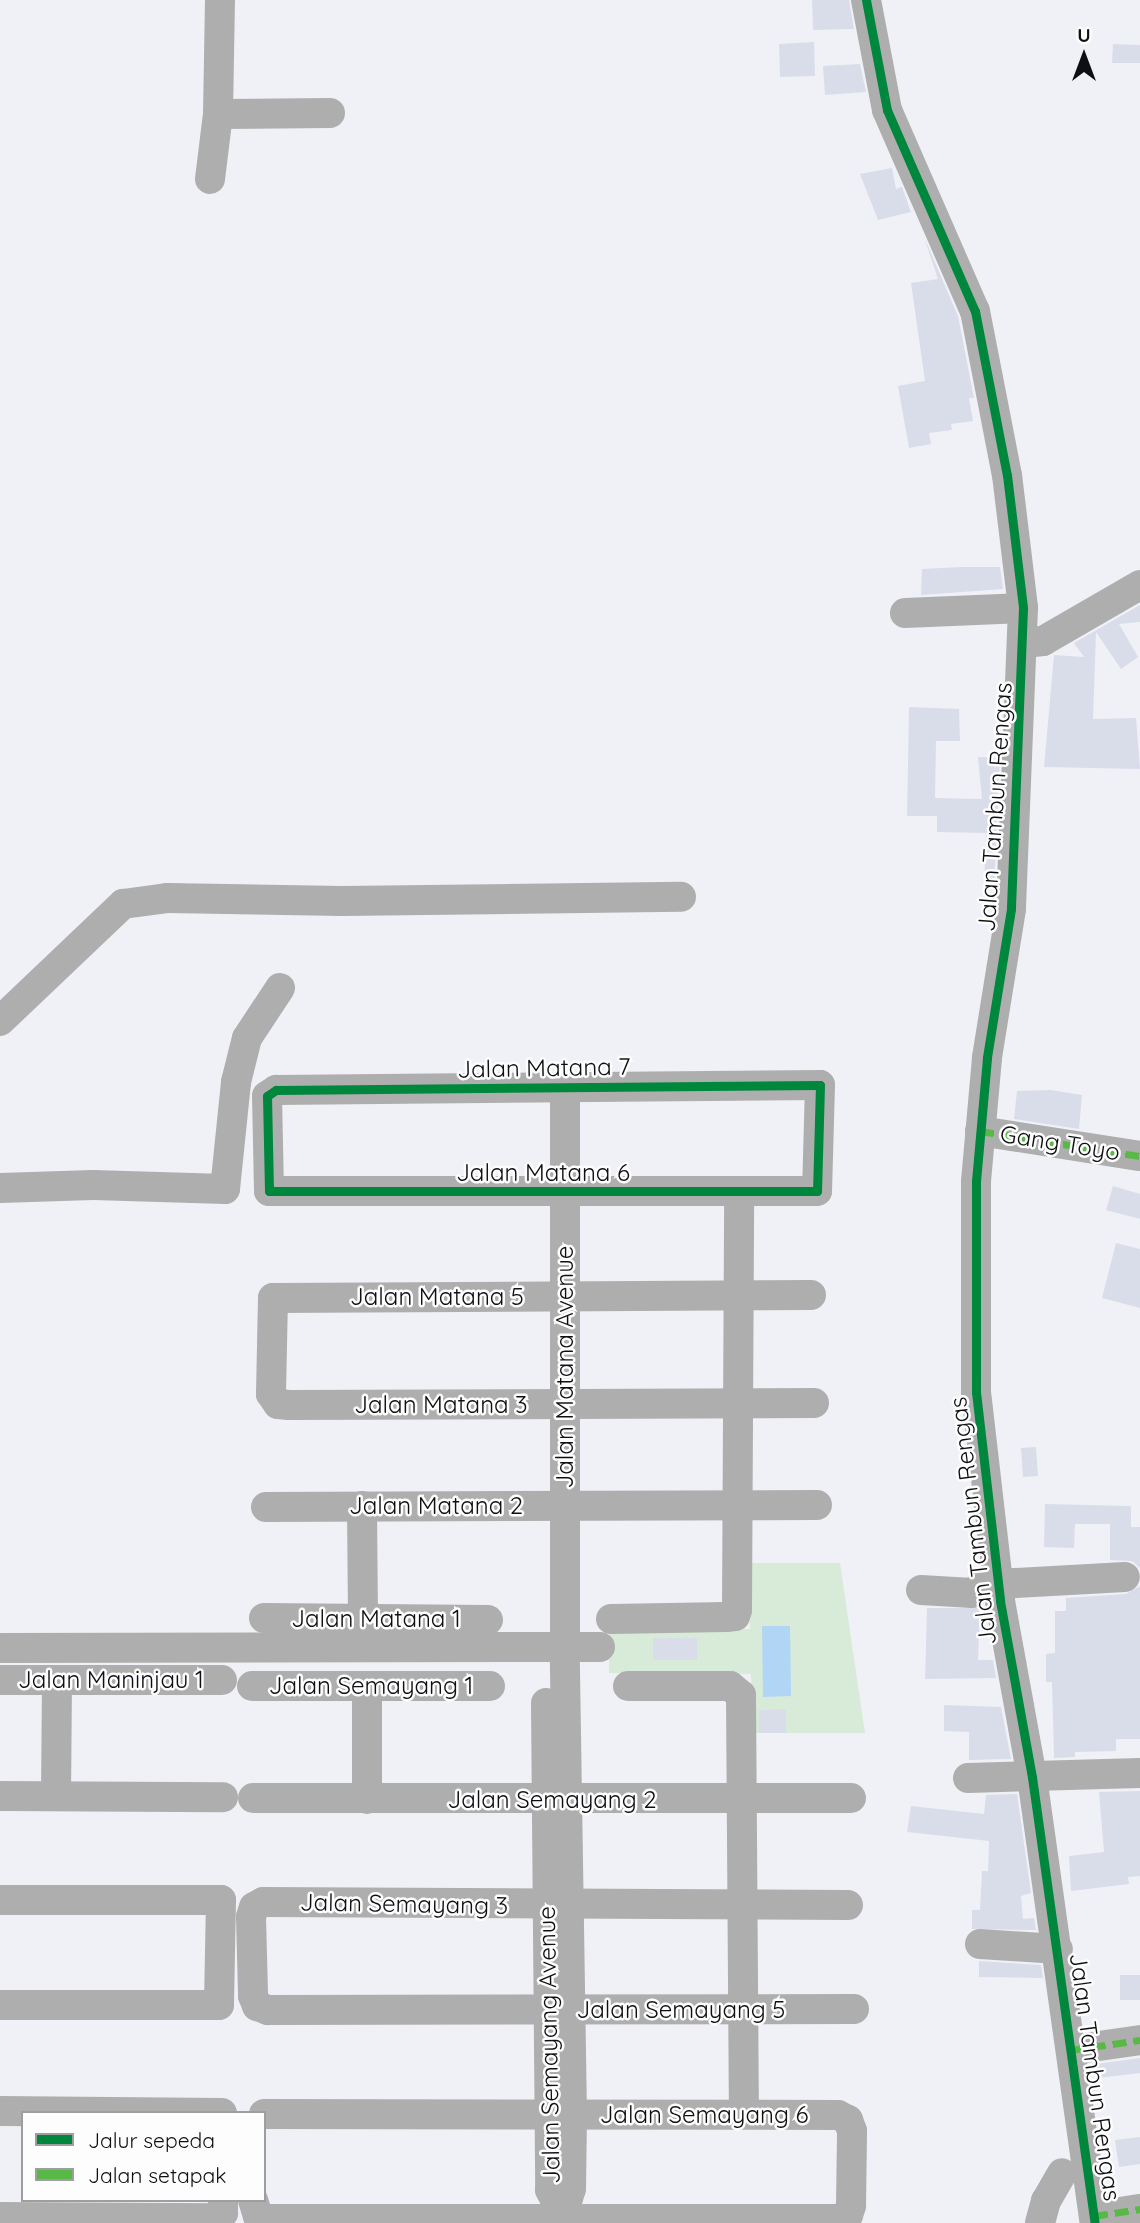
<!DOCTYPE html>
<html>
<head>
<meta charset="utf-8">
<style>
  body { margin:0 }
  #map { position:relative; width:1140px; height:2223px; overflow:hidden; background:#f0f1f6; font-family:Quicksand,sans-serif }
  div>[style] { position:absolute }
  .green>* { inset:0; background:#d8ebd8 }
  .water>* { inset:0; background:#b0d5f5 }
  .building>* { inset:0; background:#d9ddea }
  .minor>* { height:30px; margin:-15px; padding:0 15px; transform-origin:15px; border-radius:15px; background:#afaeae }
  .quiet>* { height:7px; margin-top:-3.5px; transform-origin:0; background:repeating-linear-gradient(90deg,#58b947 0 14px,transparent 0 21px) }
  .cycleway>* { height:9px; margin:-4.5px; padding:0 4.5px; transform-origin:4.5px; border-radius:4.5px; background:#00873e }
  span { translate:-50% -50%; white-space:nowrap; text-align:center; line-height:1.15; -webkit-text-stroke:5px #fdfdfd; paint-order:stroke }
  .street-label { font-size:24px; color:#0e0f12 }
  .legend { position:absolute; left:21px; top:2111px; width:245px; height:91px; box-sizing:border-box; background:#fdfdfd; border:2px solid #9d9e9f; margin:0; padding:9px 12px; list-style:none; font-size:21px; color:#0e0f12 }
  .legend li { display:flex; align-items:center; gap:14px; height:35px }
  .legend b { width:35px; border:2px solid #9d9e9f }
  .north { position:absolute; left:1049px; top:21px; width:70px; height:70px; -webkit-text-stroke:5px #fdfdfd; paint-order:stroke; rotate:0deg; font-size:19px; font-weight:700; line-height:28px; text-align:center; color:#0e0f12 }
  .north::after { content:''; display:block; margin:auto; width:24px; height:32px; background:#0e0f12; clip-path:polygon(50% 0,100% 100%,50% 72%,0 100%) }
</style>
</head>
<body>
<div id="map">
  <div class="green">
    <i style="clip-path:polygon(747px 1563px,840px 1563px,865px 1733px,752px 1733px,751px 1674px,609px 1673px,609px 1630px,750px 1629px)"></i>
  </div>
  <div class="water">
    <i style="clip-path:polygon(762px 1626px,790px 1626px,791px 1696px,763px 1697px)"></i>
  </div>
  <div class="building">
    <i style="clip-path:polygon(812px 0,849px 0,854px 29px,813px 30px)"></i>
    <i style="clip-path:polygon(814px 42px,815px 76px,780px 77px,779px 44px)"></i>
    <i style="clip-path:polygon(1113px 44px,1140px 45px,1140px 63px,1112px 63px)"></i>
    <i style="clip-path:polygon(860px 64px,866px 92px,825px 95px,823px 66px)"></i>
    <i style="clip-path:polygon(892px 168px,896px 189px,902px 187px,911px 212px,878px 220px,860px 174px)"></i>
    <i style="clip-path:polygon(924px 237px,958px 316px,974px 398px,969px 398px,973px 421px,951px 424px,952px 430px,929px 433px,931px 444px,909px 448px,898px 386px,925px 381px,911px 283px,938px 279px)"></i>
    <i style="clip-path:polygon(961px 567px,1000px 567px,1003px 589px,921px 595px,922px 569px)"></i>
    <i style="clip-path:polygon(1140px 605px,1140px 622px,1119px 624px,1138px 657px,1121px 669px,1096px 632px,1093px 719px,1136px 718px,1140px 769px,1044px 767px,1054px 655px,1084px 657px,1074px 643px)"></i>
    <i style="clip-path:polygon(909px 707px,959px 709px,960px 741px,936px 741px,935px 798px,982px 799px,978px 757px,1000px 758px,994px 888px,984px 888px,986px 833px,937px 832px,937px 816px,907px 816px)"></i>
    <i style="clip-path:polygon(1051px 1090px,1082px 1095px,1079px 1129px,1014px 1119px,1017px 1091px)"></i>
    <i style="clip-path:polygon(1113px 1186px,1140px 1194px,1140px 1219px,1106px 1210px)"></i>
    <i style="clip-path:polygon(1116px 1243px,1140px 1249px,1140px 1308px,1102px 1298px)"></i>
    <i style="clip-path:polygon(1036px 1447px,1038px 1476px,1023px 1477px,1021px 1448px)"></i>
    <i style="clip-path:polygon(1045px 1504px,1131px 1506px,1131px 1527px,1140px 1527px,1140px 1568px,1132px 1561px,1110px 1560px,1110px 1524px,1075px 1524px,1074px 1548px,1044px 1547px)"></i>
    <i style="clip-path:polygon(1140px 1586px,1140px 1739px,1116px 1739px,1116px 1751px,1075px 1752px,1075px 1757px,1054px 1758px,1052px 1682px,1046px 1682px,1046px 1654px,1055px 1653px,1055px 1611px,1066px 1611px,1066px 1598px,1126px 1594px)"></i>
    <i style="clip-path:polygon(927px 1608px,980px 1608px,978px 1660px,993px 1660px,996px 1678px,925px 1679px)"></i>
    <i style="clip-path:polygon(653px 1638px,697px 1638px,697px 1660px,653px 1660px)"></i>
    <i style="clip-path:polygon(944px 1705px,1001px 1707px,1011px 1759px,969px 1760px,969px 1732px,944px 1731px)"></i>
    <i style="clip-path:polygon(786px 1709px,786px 1733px,759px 1733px,759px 1710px)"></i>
    <i style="clip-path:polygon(1140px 1791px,1140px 1876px,1128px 1877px,1129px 1884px,1071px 1891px,1069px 1856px,1104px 1852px,1099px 1792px)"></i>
    <i style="clip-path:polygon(1017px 1794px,1031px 1893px,1021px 1896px,1023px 1919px,1034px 1918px,1036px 1930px,972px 1929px,972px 1910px,980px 1910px,982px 1871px,988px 1871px,989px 1841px,907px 1832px,911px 1806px,984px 1814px,986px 1795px)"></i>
    <i style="clip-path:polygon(979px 1961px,1041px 1965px,1043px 1978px,979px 1977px)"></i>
    <i style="clip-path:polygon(1120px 1975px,1140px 1975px,1140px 2000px,1120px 2000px)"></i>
    <i style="clip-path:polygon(1140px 2058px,1140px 2073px,1098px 2078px,1096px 2064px)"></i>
    <i style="clip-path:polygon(1140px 2137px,1140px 2164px,1119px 2167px,1115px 2140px)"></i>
  </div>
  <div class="minor">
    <i style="left:866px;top:0;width:112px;rotate:79.2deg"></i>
    <i style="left:887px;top:110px;width:219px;rotate:66.4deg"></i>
    <i style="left:975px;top:311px;width:167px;rotate:79deg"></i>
    <i style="left:1007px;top:475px;width:134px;rotate:83.1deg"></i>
    <i style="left:1023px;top:608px;width:301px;rotate:92.3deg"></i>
    <i style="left:1011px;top:909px;width:151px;rotate:99.2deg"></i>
    <i style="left:987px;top:1058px;width:124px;rotate:95.1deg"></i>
    <i style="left:976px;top:1182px;width:210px;rotate:90deg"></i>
    <i style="left:976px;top:1392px;width:210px;rotate:83.4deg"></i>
    <i style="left:1000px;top:1601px;width:179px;rotate:79.7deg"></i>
    <i style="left:1032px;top:1777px;width:450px;rotate:82deg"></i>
    <i style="left:218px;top:114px;width:112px;rotate:-0.5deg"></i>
    <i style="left:210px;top:179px;width:65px;rotate:-83deg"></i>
    <i style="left:218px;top:114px;width:114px;rotate:-89deg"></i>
    <i style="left:905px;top:613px;width:118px;rotate:-2.4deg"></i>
    <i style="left:1024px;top:643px;width:19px;rotate:-6deg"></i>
    <i style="left:1043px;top:641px;width:112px;rotate:-30deg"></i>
    <i style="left:0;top:1021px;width:170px;rotate:-43.6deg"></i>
    <i style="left:123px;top:904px;width:44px;rotate:-7.8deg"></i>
    <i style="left:167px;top:898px;width:175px;rotate:1deg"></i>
    <i style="left:342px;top:901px;width:339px;rotate:-0.7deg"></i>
    <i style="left:820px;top:1085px;width:106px;rotate:91.6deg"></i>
    <i style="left:817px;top:1191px;width:548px;rotate:180deg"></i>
    <i style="left:269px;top:1191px;width:95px;rotate:-91.2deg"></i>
    <i style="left:267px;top:1096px;width:11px;rotate:-34deg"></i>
    <i style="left:276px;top:1090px;width:544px;rotate:-0.53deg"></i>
    <i style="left:980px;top:1131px;width:162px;rotate:8.9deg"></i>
    <i style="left:0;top:1188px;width:93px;rotate:-1.8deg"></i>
    <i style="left:93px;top:1185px;width:132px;rotate:1.7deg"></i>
    <i style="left:225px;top:1189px;width:108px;rotate:-84.1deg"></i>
    <i style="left:236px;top:1082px;width:45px;rotate:-76deg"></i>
    <i style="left:247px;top:1038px;width:60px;rotate:-56.6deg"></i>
    <i style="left:811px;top:1295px;width:538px;rotate:179.68deg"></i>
    <i style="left:273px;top:1298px;width:96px;rotate:91.2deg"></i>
    <i style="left:271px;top:1394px;width:12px;rotate:55deg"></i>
    <i style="left:278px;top:1404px;width:11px;rotate:5deg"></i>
    <i style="left:289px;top:1405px;width:525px;rotate:-0.22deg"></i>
    <i style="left:362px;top:1506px;width:113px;rotate:89.5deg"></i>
    <i style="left:266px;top:1507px;width:551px;rotate:-0.21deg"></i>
    <i style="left:998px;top:1584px;width:127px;rotate:-3.2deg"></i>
    <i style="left:921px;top:1590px;width:51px;rotate:3.4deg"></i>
    <i style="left:972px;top:1593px;width:31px;rotate:-36deg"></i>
    <i style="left:264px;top:1618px;width:224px;rotate:0.5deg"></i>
    <i style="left:611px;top:1619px;width:115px;rotate:-1deg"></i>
    <i style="left:726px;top:1617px;width:9px;rotate:-6deg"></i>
    <i style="left:735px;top:1616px;width:6px;rotate:-72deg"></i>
    <i style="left:737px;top:1610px;width:419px;rotate:-89.7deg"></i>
    <i style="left:0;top:1648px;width:600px;rotate:-0.1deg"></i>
    <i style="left:0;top:1680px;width:222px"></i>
    <i style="left:252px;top:1686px;width:238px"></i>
    <i style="left:367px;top:1686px;width:113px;rotate:90deg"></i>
    <i style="left:628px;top:1686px;width:102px"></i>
    <i style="left:730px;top:1686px;width:14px;rotate:39deg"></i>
    <i style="left:741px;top:1695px;width:419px;rotate:89.6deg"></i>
    <i style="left:546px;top:1703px;width:487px;rotate:89.5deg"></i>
    <i style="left:550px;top:2190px;width:24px;rotate:62deg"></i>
    <i style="left:968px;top:1778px;width:172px;rotate:-1.7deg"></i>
    <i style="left:0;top:1796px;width:223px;rotate:0.3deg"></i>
    <i style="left:56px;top:1796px;width:116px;rotate:-89.5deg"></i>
    <i style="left:253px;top:1798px;width:598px"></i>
    <i style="left:0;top:1900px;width:221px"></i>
    <i style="left:221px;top:1900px;width:105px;rotate:91.1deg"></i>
    <i style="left:219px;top:2005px;width:219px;rotate:180deg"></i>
    <i style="left:848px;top:1905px;width:585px;rotate:-179.71deg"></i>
    <i style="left:263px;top:1902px;width:10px;rotate:151deg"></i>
    <i style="left:254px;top:1907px;width:10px;rotate:107deg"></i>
    <i style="left:251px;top:1917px;width:79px;rotate:88.5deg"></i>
    <i style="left:253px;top:1996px;width:11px;rotate:68deg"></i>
    <i style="left:257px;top:2006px;width:12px;rotate:20deg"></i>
    <i style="left:268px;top:2010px;width:586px;rotate:-0.1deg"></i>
    <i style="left:980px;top:1944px;width:78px;rotate:3.7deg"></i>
    <i style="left:1071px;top:2050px;width:70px;rotate:-8.2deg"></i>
    <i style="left:0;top:2111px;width:222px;rotate:0.5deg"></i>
    <i style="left:253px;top:2200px;width:17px;rotate:73deg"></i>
    <i style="left:258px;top:2216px;width:9px;rotate:21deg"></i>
    <i style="left:266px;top:2219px;width:572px"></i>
    <i style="left:838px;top:2219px;width:11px;rotate:-22deg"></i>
    <i style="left:848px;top:2215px;width:9px;rotate:-72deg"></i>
    <i style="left:851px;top:2206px;width:75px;rotate:-89.2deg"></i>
    <i style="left:852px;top:2131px;width:12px;rotate:-110deg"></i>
    <i style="left:848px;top:2120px;width:11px;rotate:-153deg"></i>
    <i style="left:838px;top:2115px;width:574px;rotate:-179.9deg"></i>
    <i style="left:1094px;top:2216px;width:47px;rotate:-8.7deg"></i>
    <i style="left:0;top:2217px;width:217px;rotate:0.3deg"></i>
    <i style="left:217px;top:2218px;width:8px;rotate:-40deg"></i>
    <i style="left:223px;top:2213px;width:13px;rotate:-90deg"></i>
    <i style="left:561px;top:2223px;width:35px;rotate:-74deg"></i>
    <i style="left:571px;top:2189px;width:73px;rotate:-89.2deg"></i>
    <i style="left:572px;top:2116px;width:468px;rotate:-90.9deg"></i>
    <i style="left:565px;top:1648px;width:562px;rotate:-90deg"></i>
    <i style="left:1040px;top:2223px;width:23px;rotate:-75deg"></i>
    <i style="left:1046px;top:2201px;width:32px;rotate:-60deg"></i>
  </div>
  <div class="quiet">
    <i style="left:980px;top:1131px;width:162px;rotate:8.9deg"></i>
    <i style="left:1071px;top:2050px;width:70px;rotate:-8.2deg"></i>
    <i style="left:1094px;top:2216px;width:47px;rotate:-8.7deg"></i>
  </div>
  <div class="cycleway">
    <i style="left:866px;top:0;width:112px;rotate:79.2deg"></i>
    <i style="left:887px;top:110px;width:219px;rotate:66.4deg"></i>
    <i style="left:975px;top:311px;width:167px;rotate:79deg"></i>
    <i style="left:1007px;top:475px;width:134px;rotate:83.1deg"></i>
    <i style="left:1023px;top:608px;width:301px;rotate:92.3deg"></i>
    <i style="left:1011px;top:909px;width:151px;rotate:99.2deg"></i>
    <i style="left:987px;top:1058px;width:124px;rotate:95.1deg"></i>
    <i style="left:976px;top:1182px;width:210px;rotate:90deg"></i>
    <i style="left:976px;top:1392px;width:210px;rotate:83.4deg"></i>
    <i style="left:1000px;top:1601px;width:179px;rotate:79.7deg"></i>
    <i style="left:1032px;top:1777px;width:450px;rotate:82deg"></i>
    <i style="left:820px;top:1085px;width:106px;rotate:91.6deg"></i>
    <i style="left:817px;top:1191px;width:548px;rotate:180deg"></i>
    <i style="left:269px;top:1191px;width:95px;rotate:-91.2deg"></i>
    <i style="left:267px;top:1096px;width:11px;rotate:-34deg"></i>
    <i style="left:276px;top:1090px;width:544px;rotate:-0.53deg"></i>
  </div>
  <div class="street-label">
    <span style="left:995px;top:807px;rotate:-86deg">Jalan Tambun Rengas</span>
    <span style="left:544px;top:1068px;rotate:-1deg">Jalan Matana 7</span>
    <span style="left:1060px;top:1143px;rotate:9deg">Gang Toyo</span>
    <span style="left:543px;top:1173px">Jalan Matana 6</span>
    <span style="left:437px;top:1297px">Jalan Matana 5</span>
    <span style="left:565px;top:1367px;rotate:-90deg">Jalan Matana Avenue</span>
    <span style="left:441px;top:1405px">Jalan Matana 3</span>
    <span style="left:436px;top:1506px">Jalan Matana 2</span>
    <span style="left:973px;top:1521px;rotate:-97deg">Jalan Tambun Rengas</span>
    <span style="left:376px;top:1619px">Jalan Matana 1</span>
    <span style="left:111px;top:1680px">Jalan Maninjau 1</span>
    <span style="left:371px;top:1686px">Jalan Semayang 1</span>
    <span style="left:552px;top:1800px">Jalan Semayang 2</span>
    <span style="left:404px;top:1904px;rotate:1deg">Jalan Semayang 3</span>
    <span style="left:681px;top:2010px">Jalan Semayang 5</span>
    <span style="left:549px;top:2045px;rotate:-91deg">Jalan Semayang Avenue</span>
    <span style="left:1095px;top:2077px;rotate:82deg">Jalan Tambun Rengas</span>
    <span style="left:704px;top:2115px">Jalan Semayang 6</span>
  </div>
  <ul class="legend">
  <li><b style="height:9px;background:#00873e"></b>Jalur sepeda</li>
  <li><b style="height:9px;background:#58b947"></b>Jalan setapak</li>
  </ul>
  <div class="north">U</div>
</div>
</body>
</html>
